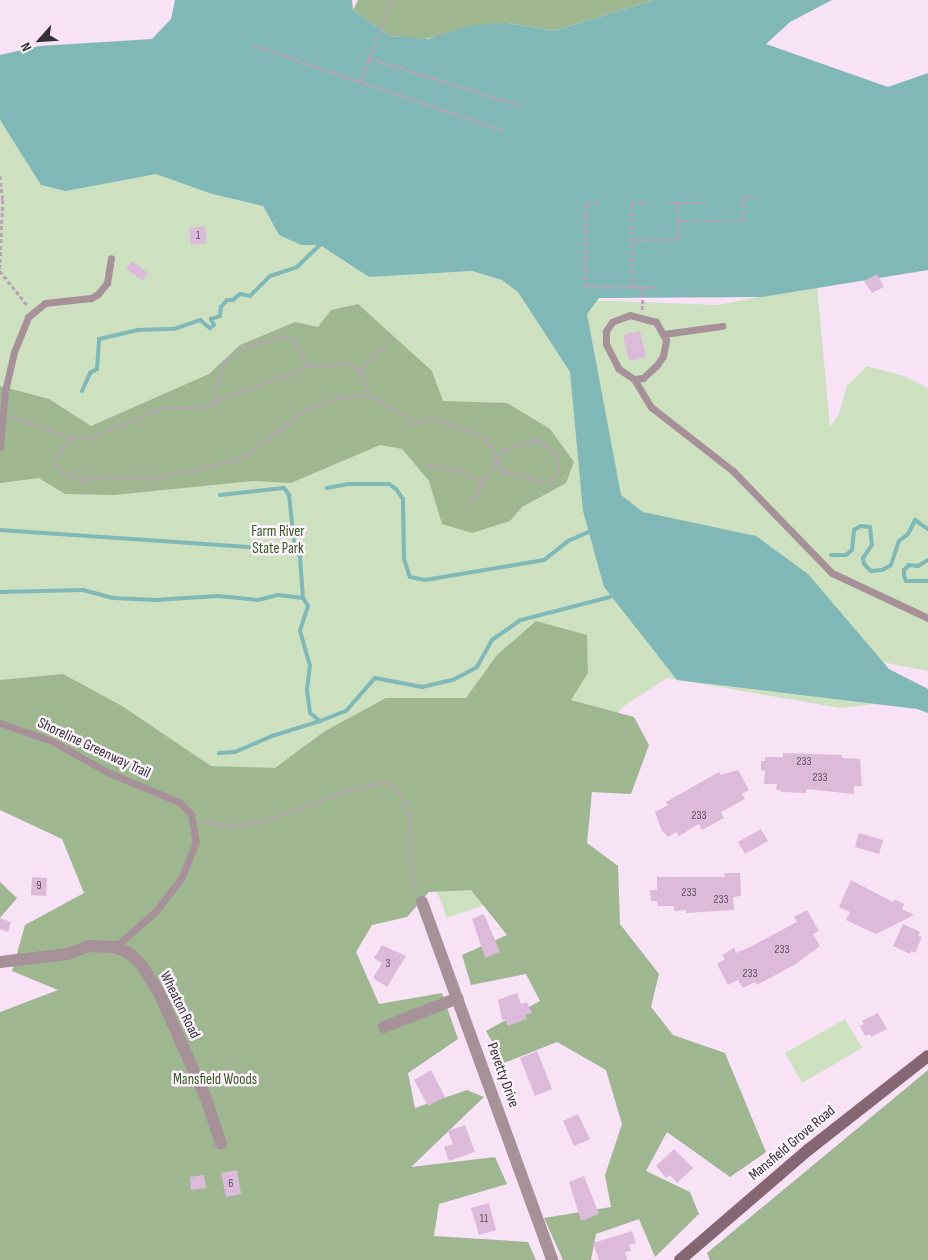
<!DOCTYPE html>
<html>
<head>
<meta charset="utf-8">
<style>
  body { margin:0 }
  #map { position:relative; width:928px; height:1260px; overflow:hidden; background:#f8e2f6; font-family:"Sofia Sans Condensed",sans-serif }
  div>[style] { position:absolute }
  .green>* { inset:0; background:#cde1c1 }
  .forest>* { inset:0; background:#9eb791 }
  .water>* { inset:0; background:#80b8b7 }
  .stream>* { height:4px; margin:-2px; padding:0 2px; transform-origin:2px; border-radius:2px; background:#80b8b7 }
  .building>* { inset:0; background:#dcbada }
  .path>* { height:2.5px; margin-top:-1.25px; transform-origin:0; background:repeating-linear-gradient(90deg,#b6a4b4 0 4px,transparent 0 6.5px) }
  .lane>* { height:7px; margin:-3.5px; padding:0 3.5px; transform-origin:3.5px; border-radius:3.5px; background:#a69199 }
  .street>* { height:12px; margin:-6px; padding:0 6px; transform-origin:6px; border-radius:6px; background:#a69199 }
  .secondary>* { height:12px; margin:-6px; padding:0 6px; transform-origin:6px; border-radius:6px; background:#846772 }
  span { translate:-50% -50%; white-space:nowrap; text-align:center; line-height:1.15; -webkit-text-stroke:5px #fdf4fc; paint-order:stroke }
  .number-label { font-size:12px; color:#605260 }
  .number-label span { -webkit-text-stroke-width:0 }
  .park-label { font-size:15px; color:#385823 }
  .street-label { font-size:15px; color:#372f37 }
  .north { position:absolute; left:15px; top:15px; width:50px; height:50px; -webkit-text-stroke:4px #fdf4fc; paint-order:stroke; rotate:244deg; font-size:14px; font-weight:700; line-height:20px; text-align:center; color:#372f37 }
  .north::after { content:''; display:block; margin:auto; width:18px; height:22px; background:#372f37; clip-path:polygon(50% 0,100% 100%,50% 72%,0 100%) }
</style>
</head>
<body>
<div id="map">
  <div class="green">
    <i style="clip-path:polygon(0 120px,42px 185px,157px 172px,212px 194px,263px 206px,279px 235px,301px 245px,320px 245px,369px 277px,472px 271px,502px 279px,518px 292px,588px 300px,718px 305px,817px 285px,830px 427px,839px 414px,847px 386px,867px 366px,904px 376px,928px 388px,928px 671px,882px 662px,873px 704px,841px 708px,667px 678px,625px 705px,604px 727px,534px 887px,447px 918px,430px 873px,88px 840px,0 799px)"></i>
    <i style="clip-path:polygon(845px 1019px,862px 1048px,802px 1083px,785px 1053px)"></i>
  </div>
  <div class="forest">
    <i style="clip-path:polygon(358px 0,654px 0,554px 31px,508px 23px,424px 39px,390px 36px,353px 10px)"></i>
    <i style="clip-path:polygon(358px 304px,432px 371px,443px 401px,507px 403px,550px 429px,574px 462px,566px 483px,522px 507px,510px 521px,472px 533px,442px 524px,429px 481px,402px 449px,380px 445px,291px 483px,253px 481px,114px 495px,65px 494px,39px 478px,0 483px,0 386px,49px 399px,91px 426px,209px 374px,240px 345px,295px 322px,318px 327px,331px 310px)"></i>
    <i style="clip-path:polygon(536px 621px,587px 635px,588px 673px,571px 700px,634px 717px,649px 745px,631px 794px,592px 792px,587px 843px,618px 866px,620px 924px,659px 974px,651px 1007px,673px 1035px,725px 1053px,766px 1152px,730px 1177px,667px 1132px,646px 1171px,690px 1192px,699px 1214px,655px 1257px,639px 1219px,596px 1234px,591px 1260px,563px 1260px,544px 1218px,611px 1207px,605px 1175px,622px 1124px,606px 1070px,557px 1042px,504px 1063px,486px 1031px,540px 1001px,526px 974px,471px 985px,462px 955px,507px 935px,471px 890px,429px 892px,407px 917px,372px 925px,356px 952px,379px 1004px,442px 993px,458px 1039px,408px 1073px,415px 1108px,467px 1090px,484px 1097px,411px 1167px,495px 1157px,507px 1184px,439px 1204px,434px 1236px,528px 1242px,536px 1260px,0 1260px,0 1012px,58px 990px,12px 971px,25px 925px,84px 893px,62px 839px,0 810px,0 680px,63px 674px,122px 706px,211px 766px,275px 768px,325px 731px,386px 698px,466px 698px,497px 655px)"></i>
    <i style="clip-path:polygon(0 882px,17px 898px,0 918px)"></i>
    <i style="clip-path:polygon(928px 1070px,928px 1260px,710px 1260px,707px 1253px)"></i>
  </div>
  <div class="water">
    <i style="clip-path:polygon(175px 0,352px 0,353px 10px,390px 36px,428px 39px,474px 25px,508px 23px,554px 31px,654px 0,832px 0,790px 22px,766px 44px,888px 87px,928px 73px,928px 270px,762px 297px,599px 298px,587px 314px,621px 495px,643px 512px,756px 536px,808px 574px,889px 669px,928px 689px,928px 713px,917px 709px,677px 680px,604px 587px,583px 511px,570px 372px,518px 292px,502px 280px,472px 271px,369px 277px,320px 245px,301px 245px,279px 235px,263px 206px,212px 194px,156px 174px,66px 191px,41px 185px,0 120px,0 55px,40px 46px,152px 39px,171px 19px)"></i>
  </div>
  <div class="stream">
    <i style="left:82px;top:391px;width:20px;rotate:-66deg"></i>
    <i style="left:90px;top:373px;width:8px;rotate:-30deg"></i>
    <i style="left:97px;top:369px;width:30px;rotate:-86deg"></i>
    <i style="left:99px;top:339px;width:39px;rotate:-13deg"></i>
    <i style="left:137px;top:330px;width:37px;rotate:-2deg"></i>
    <i style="left:174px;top:329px;width:28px;rotate:-19deg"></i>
    <i style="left:200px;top:320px;width:13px;rotate:39deg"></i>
    <i style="left:210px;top:328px;width:5px;rotate:-37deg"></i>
    <i style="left:214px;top:325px;width:7px;rotate:-117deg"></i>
    <i style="left:211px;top:319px;width:9px;rotate:-18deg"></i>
    <i style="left:220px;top:316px;width:9px;rotate:-84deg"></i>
    <i style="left:221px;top:307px;width:9px;rotate:-49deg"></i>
    <i style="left:227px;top:300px;width:6px"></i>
    <i style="left:233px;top:300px;width:9px;rotate:-41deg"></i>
    <i style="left:240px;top:294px;width:10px;rotate:11deg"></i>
    <i style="left:250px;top:296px;width:28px;rotate:-45deg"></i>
    <i style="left:270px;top:276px;width:28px;rotate:-18deg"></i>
    <i style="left:297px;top:267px;width:32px;rotate:-44deg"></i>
    <i style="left:327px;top:488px;width:20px;rotate:-11deg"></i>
    <i style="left:347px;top:484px;width:42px"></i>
    <i style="left:389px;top:484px;width:9px;rotate:36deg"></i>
    <i style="left:396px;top:489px;width:12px;rotate:55deg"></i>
    <i style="left:403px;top:499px;width:60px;rotate:89deg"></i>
    <i style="left:404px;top:559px;width:19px;rotate:72deg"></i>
    <i style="left:410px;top:577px;width:15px;rotate:11deg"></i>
    <i style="left:425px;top:580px;width:121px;rotate:-9.5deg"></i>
    <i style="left:544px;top:560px;width:31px;rotate:-38deg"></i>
    <i style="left:568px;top:541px;width:22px;rotate:-24deg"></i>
    <i style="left:220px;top:495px;width:64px;rotate:-6.2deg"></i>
    <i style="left:284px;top:488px;width:9px;rotate:54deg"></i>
    <i style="left:289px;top:495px;width:55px;rotate:83.8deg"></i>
    <i style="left:0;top:530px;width:296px;rotate:3.9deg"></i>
    <i style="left:295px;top:550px;width:9px;rotate:54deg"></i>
    <i style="left:300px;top:557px;width:41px;rotate:85.8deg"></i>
    <i style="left:831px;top:555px;width:15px"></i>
    <i style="left:846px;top:555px;width:8px;rotate:-40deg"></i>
    <i style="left:852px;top:550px;width:20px;rotate:-84deg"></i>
    <i style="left:854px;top:530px;width:8px;rotate:-30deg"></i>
    <i style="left:861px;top:526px;width:9px;rotate:6deg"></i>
    <i style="left:870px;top:527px;width:18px;rotate:84deg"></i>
    <i style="left:872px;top:545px;width:16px;rotate:125deg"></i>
    <i style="left:863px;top:558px;width:6px;rotate:81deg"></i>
    <i style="left:864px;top:564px;width:10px;rotate:45deg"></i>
    <i style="left:871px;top:571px;width:11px;rotate:-5deg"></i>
    <i style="left:882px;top:570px;width:10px;rotate:-29deg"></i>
    <i style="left:891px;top:565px;width:25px;rotate:-72deg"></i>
    <i style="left:899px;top:541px;width:11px;rotate:-38deg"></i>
    <i style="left:908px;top:534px;width:16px;rotate:-63deg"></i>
    <i style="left:915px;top:520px;width:16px;rotate:35deg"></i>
    <i style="left:928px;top:560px;width:12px;rotate:149deg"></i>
    <i style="left:918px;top:566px;width:9px;rotate:-174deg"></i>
    <i style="left:909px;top:565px;width:7px;rotate:135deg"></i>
    <i style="left:904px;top:570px;width:6px;rotate:90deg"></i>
    <i style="left:904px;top:576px;width:5px;rotate:68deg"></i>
    <i style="left:906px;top:581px;width:22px"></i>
    <i style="left:0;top:592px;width:83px;rotate:-1.4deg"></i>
    <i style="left:83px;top:590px;width:31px;rotate:15deg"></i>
    <i style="left:113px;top:598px;width:42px;rotate:2.7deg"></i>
    <i style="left:155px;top:600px;width:63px;rotate:-3.6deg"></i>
    <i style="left:218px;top:596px;width:40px;rotate:5.7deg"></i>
    <i style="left:258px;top:600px;width:21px;rotate:-14deg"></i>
    <i style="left:278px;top:595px;width:25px;rotate:7deg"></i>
    <i style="left:303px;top:598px;width:9px;rotate:58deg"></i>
    <i style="left:308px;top:606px;width:26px;rotate:108deg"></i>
    <i style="left:300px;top:631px;width:35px;rotate:74deg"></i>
    <i style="left:310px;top:665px;width:26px;rotate:97deg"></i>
    <i style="left:307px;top:691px;width:22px;rotate:82deg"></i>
    <i style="left:310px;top:713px;width:13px;rotate:39deg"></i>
    <i style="left:320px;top:721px;width:28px;rotate:-21deg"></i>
    <i style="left:346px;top:711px;width:44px;rotate:-48.7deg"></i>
    <i style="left:375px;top:678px;width:48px;rotate:10.8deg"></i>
    <i style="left:422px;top:687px;width:32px;rotate:-13deg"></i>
    <i style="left:453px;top:680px;width:27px;rotate:-28deg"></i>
    <i style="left:477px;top:667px;width:31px;rotate:-61deg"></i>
    <i style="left:492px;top:640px;width:35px;rotate:-35deg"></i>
    <i style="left:521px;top:620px;width:92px;rotate:-14.5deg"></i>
    <i style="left:219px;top:753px;width:16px;rotate:-4deg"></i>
    <i style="left:235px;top:752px;width:40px;rotate:-23.4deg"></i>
    <i style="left:272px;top:736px;width:50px;rotate:-17.4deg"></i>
  </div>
  <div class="building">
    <i style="clip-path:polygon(205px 226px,207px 243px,191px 245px,189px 228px)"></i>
    <i style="clip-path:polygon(132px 261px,148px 273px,143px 281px,126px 269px)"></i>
    <i style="clip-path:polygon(877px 274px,884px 287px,872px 293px,864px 281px)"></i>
    <i style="clip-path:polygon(640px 331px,646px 357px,629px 361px,623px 335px)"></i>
    <i style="clip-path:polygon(783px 753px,842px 755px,842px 758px,860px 759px,862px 786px,854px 786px,854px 794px,806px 789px,806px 793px,783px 792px,776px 789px,777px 784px,764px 784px,765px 771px,761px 770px,761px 761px,765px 761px,765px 757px,783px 757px)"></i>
    <i style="clip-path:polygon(738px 770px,749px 790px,742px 794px,745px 799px,721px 812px,724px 818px,702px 830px,699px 824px,679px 836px,676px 832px,668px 837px,662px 831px,655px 812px,668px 805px,666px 802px,719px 772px,721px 775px)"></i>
    <i style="clip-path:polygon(761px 829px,768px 841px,745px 854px,738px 842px)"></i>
    <i style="clip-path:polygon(859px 833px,883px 840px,879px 854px,855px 847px)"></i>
    <i style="clip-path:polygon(724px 873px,740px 873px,741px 896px,733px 897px,734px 910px,686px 913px,686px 910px,674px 911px,674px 906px,658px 906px,657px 901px,651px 901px,650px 890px,657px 890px,657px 877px,725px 877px)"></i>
    <i style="clip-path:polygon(32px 877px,47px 878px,46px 896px,31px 895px)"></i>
    <i style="clip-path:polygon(851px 880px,893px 902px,894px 899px,904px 904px,902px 909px,914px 915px,876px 934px,846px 920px,850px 912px,839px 907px)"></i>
    <i style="clip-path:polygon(807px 910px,819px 931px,813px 934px,820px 946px,796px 964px,757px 985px,755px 982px,743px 988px,738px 980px,728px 985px,717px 964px,725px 959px,722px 955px,734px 948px,736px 953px,752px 946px,797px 922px,794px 917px)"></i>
    <i style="clip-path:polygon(484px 914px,500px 952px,485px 958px,472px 919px)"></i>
    <i style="clip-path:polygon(0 918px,11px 922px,8px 932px,0 929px)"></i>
    <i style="clip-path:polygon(903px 924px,920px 932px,918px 936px,922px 937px,915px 953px,911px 951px,910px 954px,893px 946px)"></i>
    <i style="clip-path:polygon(382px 945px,406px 956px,387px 987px,373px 978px,382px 963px,374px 958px)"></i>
    <i style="clip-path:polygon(517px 993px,521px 1004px,527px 1002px,532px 1013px,525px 1015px,527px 1019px,508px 1026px,505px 1019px,502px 1020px,498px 1000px)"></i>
    <i style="clip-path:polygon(878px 1013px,887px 1029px,871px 1037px,870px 1034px,865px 1036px,860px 1026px,864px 1024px,862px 1021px)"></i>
    <i style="clip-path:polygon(537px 1051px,552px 1089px,535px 1096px,520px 1058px)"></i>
    <i style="clip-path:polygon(431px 1070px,445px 1097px,428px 1106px,414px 1080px)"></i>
    <i style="clip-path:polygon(578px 1114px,590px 1139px,574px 1146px,563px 1121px)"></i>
    <i style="clip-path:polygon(465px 1125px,475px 1152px,449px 1161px,444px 1147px,453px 1144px,448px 1131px)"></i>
    <i style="clip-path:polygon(674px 1149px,693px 1168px,677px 1183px,670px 1175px,666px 1178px,656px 1166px)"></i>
    <i style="clip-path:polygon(237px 1170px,241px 1194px,226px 1197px,221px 1173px)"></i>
    <i style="clip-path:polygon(204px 1175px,206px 1188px,191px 1190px,190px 1177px)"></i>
    <i style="clip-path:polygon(584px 1176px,599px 1214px,581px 1221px,569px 1182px)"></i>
    <i style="clip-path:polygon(489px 1203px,496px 1230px,479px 1235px,471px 1208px)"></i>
    <i style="clip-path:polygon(632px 1231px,636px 1243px,629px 1245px,631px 1251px,625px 1252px,627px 1260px,599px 1260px,593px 1243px)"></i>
  </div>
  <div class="path">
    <i style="left:253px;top:45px;width:266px;rotate:18.8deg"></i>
    <i style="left:369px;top:58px;width:62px;rotate:-68.4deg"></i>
    <i style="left:361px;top:82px;width:25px;rotate:-72deg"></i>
    <i style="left:369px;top:58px;width:158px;rotate:17.3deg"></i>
    <i style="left:0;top:176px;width:24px;rotate:83deg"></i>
    <i style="left:3px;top:200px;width:70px;rotate:92.5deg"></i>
    <i style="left:665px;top:203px;width:41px"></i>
    <i style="left:598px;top:204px;width:12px;rotate:180deg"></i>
    <i style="left:586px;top:204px;width:82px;rotate:90deg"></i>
    <i style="left:586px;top:286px;width:72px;rotate:0.8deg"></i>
    <i style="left:678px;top:221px;width:65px"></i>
    <i style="left:743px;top:221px;width:23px;rotate:-92deg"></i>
    <i style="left:742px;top:198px;width:17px"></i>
    <i style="left:631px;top:240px;width:47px;rotate:-1.2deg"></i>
    <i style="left:678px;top:239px;width:36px;rotate:-90deg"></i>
    <i style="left:0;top:271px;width:45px;rotate:51.3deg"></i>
    <i style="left:632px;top:287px;width:84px;rotate:-90.7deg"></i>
    <i style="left:631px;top:203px;width:19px"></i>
    <i style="left:642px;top:310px;width:23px;rotate:-88deg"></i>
    <i style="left:360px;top:370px;width:36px;rotate:-44deg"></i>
    <i style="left:215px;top:402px;width:21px;rotate:-82deg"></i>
    <i style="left:218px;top:381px;width:20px;rotate:-70deg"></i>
    <i style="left:225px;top:362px;width:19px;rotate:-43deg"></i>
    <i style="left:239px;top:349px;width:47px;rotate:-16.1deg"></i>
    <i style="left:284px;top:336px;width:9px;rotate:13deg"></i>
    <i style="left:293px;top:338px;width:32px;rotate:62deg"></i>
    <i style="left:11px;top:417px;width:65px;rotate:18.7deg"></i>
    <i style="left:73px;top:438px;width:17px"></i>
    <i style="left:90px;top:438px;width:78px;rotate:-22.6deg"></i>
    <i style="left:162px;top:408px;width:40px;rotate:-1.4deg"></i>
    <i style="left:202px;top:407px;width:114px;rotate:-21.1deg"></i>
    <i style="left:308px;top:366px;width:39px;rotate:-4deg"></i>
    <i style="left:347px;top:363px;width:15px;rotate:28deg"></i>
    <i style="left:360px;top:370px;width:27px;rotate:70deg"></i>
    <i style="left:369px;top:395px;width:55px;rotate:29.4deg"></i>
    <i style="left:417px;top:422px;width:14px;rotate:-12deg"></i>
    <i style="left:431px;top:419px;width:16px;rotate:11deg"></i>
    <i style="left:447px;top:422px;width:42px;rotate:22.3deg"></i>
    <i style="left:486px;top:438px;width:13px;rotate:58deg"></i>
    <i style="left:493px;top:449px;width:13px;rotate:72deg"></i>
    <i style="left:497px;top:461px;width:12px;rotate:59deg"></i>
    <i style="left:503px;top:471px;width:48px;rotate:15.8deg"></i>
    <i style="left:549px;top:484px;width:16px;rotate:-55deg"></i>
    <i style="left:558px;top:471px;width:17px;rotate:-93deg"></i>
    <i style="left:557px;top:454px;width:24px;rotate:-147deg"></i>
    <i style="left:537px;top:441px;width:37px;rotate:164deg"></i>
    <i style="left:501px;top:451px;width:11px;rotate:112deg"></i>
    <i style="left:497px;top:461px;width:53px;rotate:121.9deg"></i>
    <i style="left:73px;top:438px;width:25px;rotate:130deg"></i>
    <i style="left:57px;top:457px;width:9px;rotate:90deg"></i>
    <i style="left:57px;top:466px;width:8px;rotate:50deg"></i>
    <i style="left:62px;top:472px;width:21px;rotate:23deg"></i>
    <i style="left:81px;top:480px;width:29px;rotate:-8deg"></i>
    <i style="left:110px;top:476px;width:44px;rotate:3.9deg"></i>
    <i style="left:154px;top:479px;width:91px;rotate:-13.3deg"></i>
    <i style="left:243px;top:458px;width:80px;rotate:-37.9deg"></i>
    <i style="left:306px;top:409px;width:37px;rotate:-19deg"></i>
    <i style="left:341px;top:397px;width:28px;rotate:-4deg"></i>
    <i style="left:427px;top:465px;width:29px;rotate:8deg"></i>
    <i style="left:456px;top:469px;width:28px;rotate:27deg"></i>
    <i style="left:202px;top:821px;width:30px;rotate:9deg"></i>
    <i style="left:232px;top:826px;width:40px;rotate:-10deg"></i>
    <i style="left:271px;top:819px;width:82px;rotate:-20.6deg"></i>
    <i style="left:348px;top:790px;width:40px;rotate:-12deg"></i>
    <i style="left:387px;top:782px;width:12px;rotate:31deg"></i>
    <i style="left:397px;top:788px;width:28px;rotate:63deg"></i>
    <i style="left:410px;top:813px;width:66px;rotate:88.3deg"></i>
    <i style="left:412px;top:879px;width:13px;rotate:67deg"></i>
  </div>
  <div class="lane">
    <i style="left:664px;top:334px;width:59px;rotate:-7.9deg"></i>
    <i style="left:634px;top:379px;width:9px;rotate:-6deg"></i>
    <i style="left:643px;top:378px;width:19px;rotate:-43deg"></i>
    <i style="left:657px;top:365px;width:11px;rotate:-56deg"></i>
    <i style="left:663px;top:356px;width:16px;rotate:-79deg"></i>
    <i style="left:666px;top:340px;width:21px;rotate:-119deg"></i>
    <i style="left:656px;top:322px;width:27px;rotate:-165deg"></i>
    <i style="left:630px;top:315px;width:19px;rotate:159deg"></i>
    <i style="left:612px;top:322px;width:11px;rotate:124deg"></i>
    <i style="left:606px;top:331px;width:13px;rotate:90deg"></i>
    <i style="left:606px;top:344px;width:28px;rotate:63deg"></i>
    <i style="left:619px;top:369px;width:18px;rotate:34deg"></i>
    <i style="left:634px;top:379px;width:33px;rotate:59deg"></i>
    <i style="left:651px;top:407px;width:104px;rotate:38deg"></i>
    <i style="left:733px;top:471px;width:142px;rotate:45.9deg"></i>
    <i style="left:832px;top:573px;width:106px;rotate:25.1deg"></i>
    <i style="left:0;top:447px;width:56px;rotate:-84.9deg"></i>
    <i style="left:5px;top:391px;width:40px;rotate:-77deg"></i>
    <i style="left:14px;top:352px;width:38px;rotate:-68deg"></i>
    <i style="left:28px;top:317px;width:22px;rotate:-39deg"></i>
    <i style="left:45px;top:303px;width:46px;rotate:-6.2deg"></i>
    <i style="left:91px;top:298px;width:8px;rotate:-30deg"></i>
    <i style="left:98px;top:294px;width:14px;rotate:-51deg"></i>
    <i style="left:107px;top:283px;width:25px;rotate:-81deg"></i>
    <i style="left:0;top:723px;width:55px;rotate:19.1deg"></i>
    <i style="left:52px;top:741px;width:65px;rotate:29.3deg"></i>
    <i style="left:109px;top:773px;width:76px;rotate:22.5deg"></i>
    <i style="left:179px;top:802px;width:17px;rotate:45deg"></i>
    <i style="left:191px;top:814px;width:28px;rotate:80deg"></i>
    <i style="left:196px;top:842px;width:38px;rotate:112deg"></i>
    <i style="left:182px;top:877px;width:43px;rotate:127.4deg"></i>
    <i style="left:156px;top:911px;width:55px;rotate:138.7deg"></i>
  </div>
  <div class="street">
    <i style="left:422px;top:902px;width:381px;rotate:70deg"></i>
    <i style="left:0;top:962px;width:68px;rotate:-6.7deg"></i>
    <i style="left:68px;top:954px;width:22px;rotate:-21deg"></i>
    <i style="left:89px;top:946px;width:26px;rotate:2deg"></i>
    <i style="left:115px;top:947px;width:15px;rotate:23deg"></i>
    <i style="left:129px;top:953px;width:16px;rotate:43deg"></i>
    <i style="left:141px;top:964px;width:34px;rotate:58deg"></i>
    <i style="left:159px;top:993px;width:115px;rotate:65.9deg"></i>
    <i style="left:206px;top:1098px;width:48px;rotate:71.9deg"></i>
    <i style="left:384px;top:1027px;width:79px;rotate:-21.4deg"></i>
  </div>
  <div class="secondary">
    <i style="left:680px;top:1260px;width:169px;rotate:-40.7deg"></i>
    <i style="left:808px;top:1150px;width:152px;rotate:-38.1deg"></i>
  </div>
  <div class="number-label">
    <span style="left:198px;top:236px">1</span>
    <span style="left:804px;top:762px">233</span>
    <span style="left:820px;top:778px">233</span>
    <span style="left:699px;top:816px">233</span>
    <span style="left:39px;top:886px">9</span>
    <span style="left:689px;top:893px">233</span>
    <span style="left:721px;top:900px">233</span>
    <span style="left:782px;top:950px">233</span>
    <span style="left:388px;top:964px">3</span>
    <span style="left:750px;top:974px">233</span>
    <span style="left:231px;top:1184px">6</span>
    <span style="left:484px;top:1219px">11</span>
  </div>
  <div class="park-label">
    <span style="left:278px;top:540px">Farm River<br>State Park</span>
    <span style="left:215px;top:1080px">Mansfield Woods</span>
  </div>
  <div class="street-label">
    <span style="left:94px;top:748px;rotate:25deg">Shoreline Greenway Trail</span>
    <span style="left:180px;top:1005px;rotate:64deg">Wheaton Road</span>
    <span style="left:503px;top:1075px;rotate:70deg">Pevetty Drive</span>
    <span style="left:792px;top:1143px;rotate:-40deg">Mansfield Grove Road</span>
  </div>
  <div class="north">N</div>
</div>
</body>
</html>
